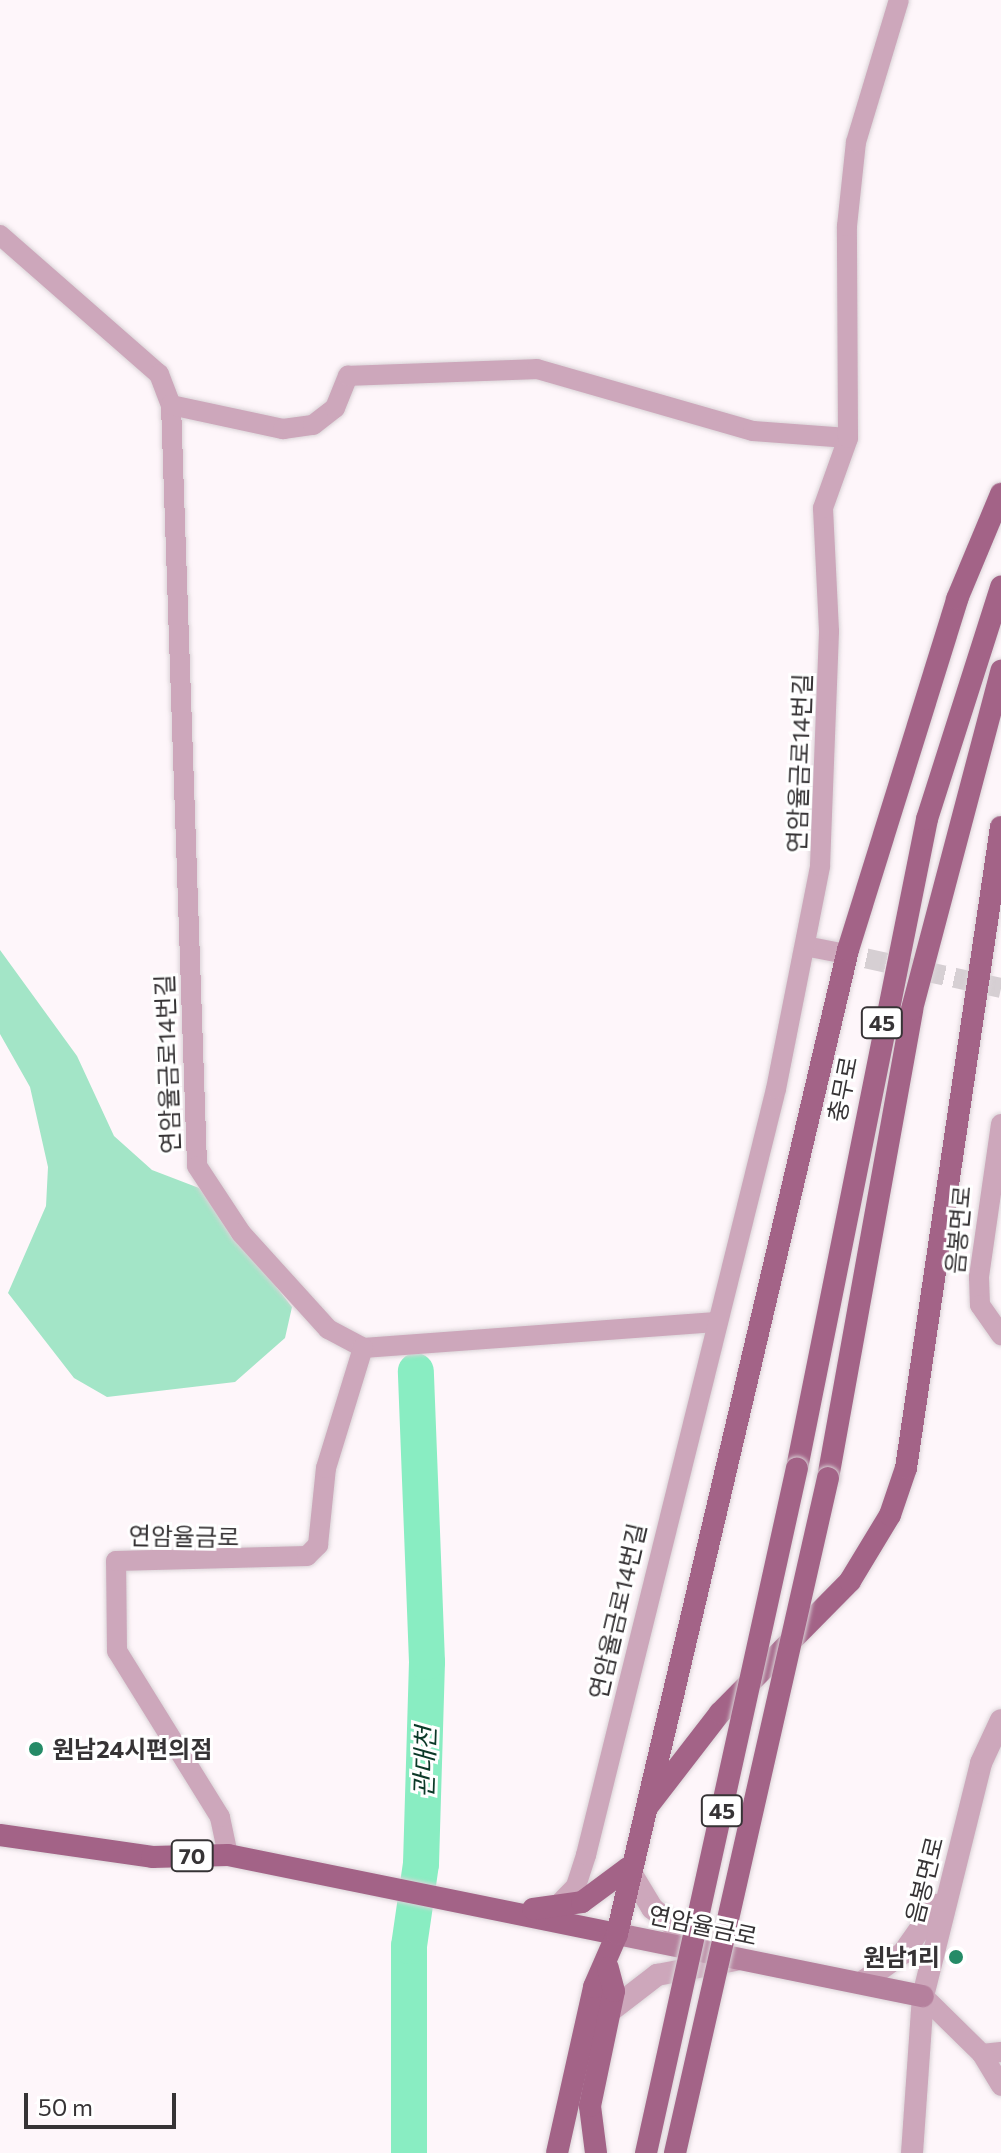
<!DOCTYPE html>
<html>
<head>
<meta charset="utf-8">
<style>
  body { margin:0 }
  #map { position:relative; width:1001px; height:2153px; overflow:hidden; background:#fef6fa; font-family:Commissioner,"Noto Sans KR",sans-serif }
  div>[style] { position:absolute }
  .green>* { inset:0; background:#a3e5c7 }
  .river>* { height:36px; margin:-18px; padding:0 18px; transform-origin:18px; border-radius:18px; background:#89edc2 }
  .minor-tunnel>* { height:20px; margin-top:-10px; transform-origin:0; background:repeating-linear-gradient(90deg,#d6cfd3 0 20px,transparent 0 30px) }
  .roads { filter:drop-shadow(0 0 2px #dad3d7) drop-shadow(0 0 2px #dad3d7) }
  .minor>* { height:20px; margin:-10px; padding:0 10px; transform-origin:10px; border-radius:10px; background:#cda7bb }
  .tertiary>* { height:22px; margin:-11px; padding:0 11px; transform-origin:11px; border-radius:11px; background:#cda7bb }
  .secondary>* { height:22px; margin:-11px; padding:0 11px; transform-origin:11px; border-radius:11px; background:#b5809d }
  .primary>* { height:22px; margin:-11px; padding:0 11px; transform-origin:11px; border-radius:11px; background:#a36387 }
  .bridges { filter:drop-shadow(0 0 2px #dad3d7) drop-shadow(0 0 2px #dad3d7) }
  .primary-bridge>* { height:22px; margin:-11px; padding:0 11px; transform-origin:11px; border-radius:11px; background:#a36387 }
  .dots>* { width:22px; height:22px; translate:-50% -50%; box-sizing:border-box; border:4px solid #fff; border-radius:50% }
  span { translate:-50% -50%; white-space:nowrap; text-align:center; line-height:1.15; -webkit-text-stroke:6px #fff; paint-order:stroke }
  .shield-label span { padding:2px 6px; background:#fff; border:2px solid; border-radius:6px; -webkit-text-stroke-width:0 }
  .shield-label { font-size:22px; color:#363335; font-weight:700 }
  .street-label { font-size:24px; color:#363335 }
  .poi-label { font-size:24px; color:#363335; font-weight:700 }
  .left { translate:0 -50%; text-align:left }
  .right { translate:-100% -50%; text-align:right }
  .water-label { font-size:26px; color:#0b3928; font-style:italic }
  .scale { position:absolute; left:24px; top:2093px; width:152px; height:36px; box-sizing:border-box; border:4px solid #363335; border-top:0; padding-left:10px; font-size:24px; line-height:28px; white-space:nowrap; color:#363335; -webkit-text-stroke:6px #fff; paint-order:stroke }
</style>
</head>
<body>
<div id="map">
  <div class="green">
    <i style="clip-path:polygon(0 950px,77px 1056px,114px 1136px,152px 1170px,199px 1188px,292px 1307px,285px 1338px,235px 1382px,107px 1397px,74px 1378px,8px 1293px,46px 1206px,48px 1167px,30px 1087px,0 1034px)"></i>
  </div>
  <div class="river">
    <i style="left:409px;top:2153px;width:207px;rotate:-90deg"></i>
    <i style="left:409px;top:1946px;width:83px;rotate:-81.7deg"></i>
    <i style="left:421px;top:1864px;width:202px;rotate:-88.3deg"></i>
    <i style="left:427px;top:1662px;width:291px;rotate:-92.2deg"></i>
  </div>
  <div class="minor-tunnel">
    <i style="left:837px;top:952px;width:168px;rotate:12.4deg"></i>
  </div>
  <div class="roads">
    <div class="minor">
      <i style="left:0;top:235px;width:211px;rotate:41.2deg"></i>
      <i style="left:159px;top:374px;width:33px;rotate:69deg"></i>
      <i style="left:171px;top:405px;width:761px;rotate:88.04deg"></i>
      <i style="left:197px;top:1166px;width:80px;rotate:56.7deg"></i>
      <i style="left:241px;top:1233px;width:130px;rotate:47.8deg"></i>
      <i style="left:328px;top:1329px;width:40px;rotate:28deg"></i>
      <i style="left:363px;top:1348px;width:354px;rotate:-4.2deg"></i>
      <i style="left:171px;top:405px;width:115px;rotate:12.1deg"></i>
      <i style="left:283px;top:429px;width:30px;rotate:-8deg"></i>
      <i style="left:313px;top:425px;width:28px;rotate:-38deg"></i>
      <i style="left:335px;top:408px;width:35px;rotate:-68deg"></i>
      <i style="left:348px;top:376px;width:189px;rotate:-2.1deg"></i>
      <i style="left:537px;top:369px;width:225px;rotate:16deg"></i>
      <i style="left:753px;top:431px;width:95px;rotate:4.2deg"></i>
      <i style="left:805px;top:946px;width:33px;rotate:11deg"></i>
      <i style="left:1001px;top:1124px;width:155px;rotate:98.2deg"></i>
      <i style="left:979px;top:1277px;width:28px;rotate:88deg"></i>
      <i style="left:980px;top:1305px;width:37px;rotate:55deg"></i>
      <i style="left:228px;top:1855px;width:39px;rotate:-102deg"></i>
      <i style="left:220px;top:1817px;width:195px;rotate:-121.8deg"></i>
      <i style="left:117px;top:1651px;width:90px;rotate:-90.6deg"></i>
      <i style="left:116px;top:1561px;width:191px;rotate:-1.5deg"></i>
      <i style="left:307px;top:1556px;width:16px;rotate:-45deg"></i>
      <i style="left:318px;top:1545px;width:77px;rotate:-84.1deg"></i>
      <i style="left:326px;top:1468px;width:126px;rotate:-72.9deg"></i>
      <i style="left:557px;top:1906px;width:28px;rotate:-46deg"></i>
      <i style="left:576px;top:1886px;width:33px;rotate:-72deg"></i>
      <i style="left:586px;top:1855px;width:789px;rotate:-76.07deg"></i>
      <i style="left:776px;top:1089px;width:227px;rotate:-78.8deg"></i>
      <i style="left:820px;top:866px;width:235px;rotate:-87.8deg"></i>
      <i style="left:829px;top:631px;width:123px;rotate:-92.8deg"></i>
      <i style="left:823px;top:508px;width:74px;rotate:-70.3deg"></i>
      <i style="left:848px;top:438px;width:212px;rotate:-90.3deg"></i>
      <i style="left:847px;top:226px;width:84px;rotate:-83.9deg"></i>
      <i style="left:856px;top:142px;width:148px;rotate:-73.2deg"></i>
      <i style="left:923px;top:1996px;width:83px;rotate:44.5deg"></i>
      <i style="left:982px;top:2054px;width:19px;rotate:-6deg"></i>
      <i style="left:982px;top:2054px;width:37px;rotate:59deg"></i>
    </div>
    <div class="tertiary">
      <i style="left:628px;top:1868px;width:47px;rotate:59deg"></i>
      <i style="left:652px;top:1908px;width:70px;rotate:39.2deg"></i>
      <i style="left:861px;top:1983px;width:52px;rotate:-35.5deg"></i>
      <i style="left:903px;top:1953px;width:59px;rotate:-54.7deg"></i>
      <i style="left:609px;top:2012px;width:61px;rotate:-37.6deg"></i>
      <i style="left:657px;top:1975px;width:80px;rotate:-10.8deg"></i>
      <i style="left:912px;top:2153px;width:157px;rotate:-86deg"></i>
      <i style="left:923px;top:1996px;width:240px;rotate:-76deg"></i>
      <i style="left:981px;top:1763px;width:47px;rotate:-65.1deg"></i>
    </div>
    <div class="secondary">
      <i style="left:617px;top:1934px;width:312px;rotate:11.5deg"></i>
    </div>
    <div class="primary">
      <i style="left:797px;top:1468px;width:662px;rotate:-78.67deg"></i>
      <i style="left:927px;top:819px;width:244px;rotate:-72.3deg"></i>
      <i style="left:828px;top:1478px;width:476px;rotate:-79.8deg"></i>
      <i style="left:912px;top:1009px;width:350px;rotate:-75.2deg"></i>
      <i style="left:648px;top:1806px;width:118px;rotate:-52.3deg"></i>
      <i style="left:720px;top:1713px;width:185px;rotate:-45.4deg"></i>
      <i style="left:850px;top:1581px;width:77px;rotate:-58.8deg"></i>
      <i style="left:890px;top:1515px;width:50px;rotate:-71.2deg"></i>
      <i style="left:906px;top:1468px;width:648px;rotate:-81.57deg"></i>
      <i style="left:0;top:1835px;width:154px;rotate:8.2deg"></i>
      <i style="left:152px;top:1857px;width:76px;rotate:-1.5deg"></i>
      <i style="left:228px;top:1855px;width:397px;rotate:11.5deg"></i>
      <i style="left:533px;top:1909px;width:49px;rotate:-8.1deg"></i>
      <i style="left:582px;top:1902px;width:57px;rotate:-36.5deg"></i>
      <i style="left:557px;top:2153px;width:170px;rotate:-77.4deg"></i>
      <i style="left:594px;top:1987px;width:58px;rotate:-66.5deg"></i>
      <i style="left:617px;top:1934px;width:1011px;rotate:-76.79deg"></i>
      <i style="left:848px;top:950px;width:368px;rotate:-72.7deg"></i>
      <i style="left:957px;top:599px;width:114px;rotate:-67.3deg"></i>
      <i style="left:596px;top:2153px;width:47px;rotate:-97.3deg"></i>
      <i style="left:590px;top:2106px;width:117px;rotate:-78.2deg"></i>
      <i style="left:614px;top:1991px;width:24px;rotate:-105deg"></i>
    </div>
  </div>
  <div class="bridges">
    <div class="primary-bridge">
      <i style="left:646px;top:2153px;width:701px;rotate:-77.57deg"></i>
      <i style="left:675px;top:2153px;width:692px;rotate:-77.23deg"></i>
    </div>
  </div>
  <div class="dots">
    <i style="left:36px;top:1749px;background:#258b67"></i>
    <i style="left:956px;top:1957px;background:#258b67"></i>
  </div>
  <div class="shield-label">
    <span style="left:882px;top:1023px">45</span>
    <span style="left:722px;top:1811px">45</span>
    <span style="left:192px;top:1856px">70</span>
  </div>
  <div class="street-label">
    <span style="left:799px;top:763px;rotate:-88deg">연암율금로14번길</span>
    <span style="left:167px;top:1064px;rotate:-92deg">연암율금로14번길</span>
    <span style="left:842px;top:1089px;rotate:-79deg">충무로</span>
    <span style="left:958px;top:1230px;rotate:-85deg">음봉면로</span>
    <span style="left:184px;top:1536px;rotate:1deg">연암율금로</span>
    <span style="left:617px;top:1611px;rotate:-77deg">연암율금로14번길</span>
    <span style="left:924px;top:1880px;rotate:-76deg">음봉면로</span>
    <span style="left:703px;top:1925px;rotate:12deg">연암율금로</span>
  </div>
  <div class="poi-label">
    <span class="left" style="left:52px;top:1749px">원남24시편의점</span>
    <span class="right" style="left:940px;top:1957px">원남1리</span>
  </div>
  <div class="water-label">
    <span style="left:424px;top:1762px;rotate:-88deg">관대천</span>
  </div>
  <div class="scale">50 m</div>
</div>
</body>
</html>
